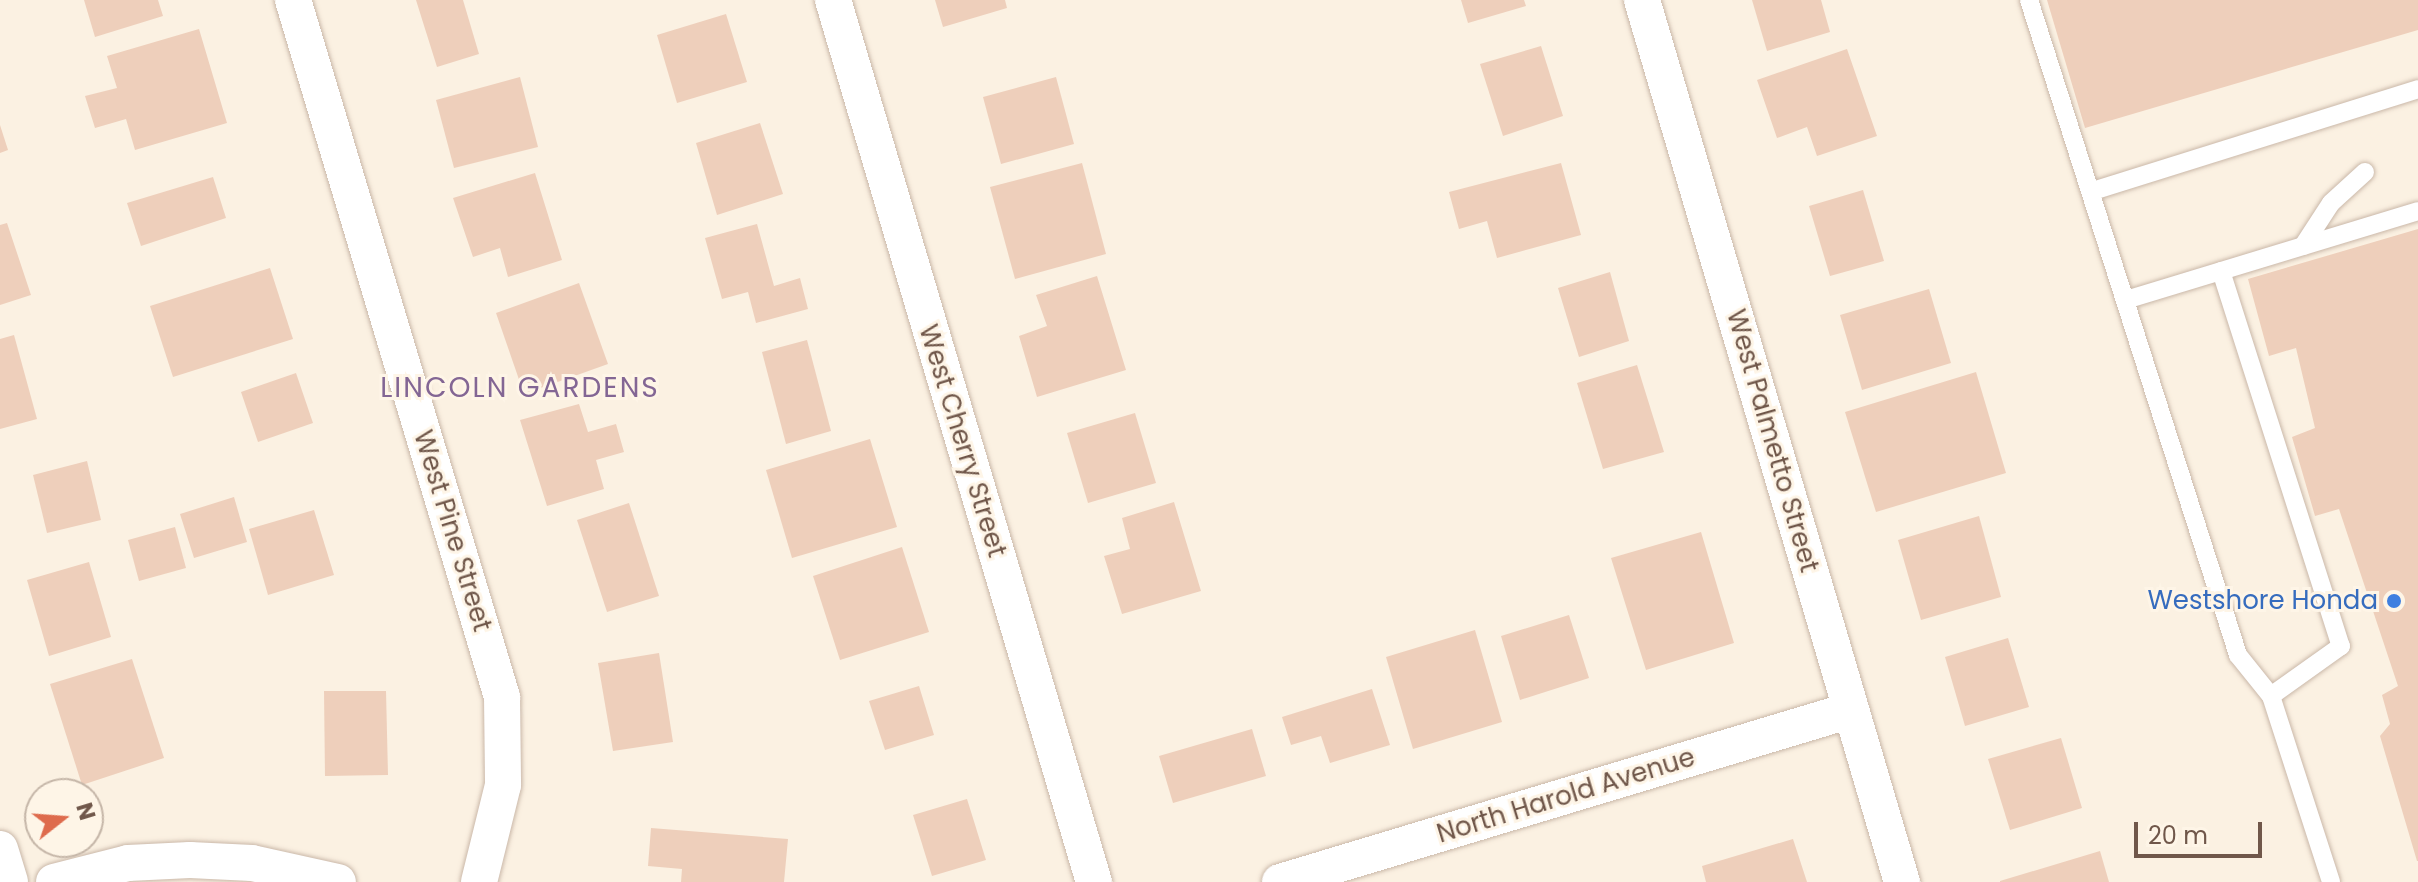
<!DOCTYPE html>
<html>
<head>
<meta charset="utf-8">
<style>
  body { margin:0 }
  #map { position:relative; width:2418px; height:882px; overflow:hidden; background:#fbf1e2; font-family:Poppins,sans-serif }
  div>[style] { position:absolute }
  .building>* { inset:0; background:#eecfbb }
  .roads { filter:drop-shadow(0 0 2px #cab8a9) drop-shadow(0 0 2px #cab8a9) }
  .lane>* { height:18px; margin:-9px; padding:0 9px; transform-origin:9px; border-radius:9px; background:#fff }
  .street>* { height:36px; margin:-18px; padding:0 18px; transform-origin:18px; border-radius:18px; background:#fff }
  .dots>* { width:22px; height:22px; translate:-50% -50%; box-sizing:border-box; border:4px solid #fef5e7; border-radius:50% }
  span { translate:-50% -50%; white-space:nowrap; text-align:center; line-height:1.15; -webkit-text-stroke:6px #fef5e7; paint-order:stroke }
  .street-label { font-size:26px; color:#70574a }
  .shop-label { font-size:26px; color:#366cbe }
  .right { translate:-100% -50%; text-align:right }
  .neighbourhood-label { font-size:28px; color:#836694; letter-spacing:2px }
  .north { position:absolute; left:24px; top:778px; width:80px; height:80px; box-sizing:border-box; background:#fef5e7; border:2px solid #c5b6a8; border-radius:50%; rotate:73deg; font-size:22px; font-weight:700; line-height:32px; text-align:center; color:#70574a }
  .north::after { content:''; display:block; margin:auto; width:28px; height:36px; background:#de6b4d; clip-path:polygon(50% 0,100% 100%,50% 72%,0 100%) }
  .scale { position:absolute; left:2134px; top:822px; width:128px; height:36px; box-sizing:border-box; border:4px solid #70574a; border-top:0; padding-left:10px; font-size:24px; line-height:28px; white-space:nowrap; color:#70574a; -webkit-text-stroke:6px #fef5e7; paint-order:stroke }
</style>
</head>
<body>
<div id="map">
  <div class="building">
    <i style="clip-path:polygon(84px 0,158px 0,163px 16px,95px 37px)"></i>
    <i style="clip-path:polygon(416px 0,463px 0,479px 54px,437px 67px)"></i>
    <i style="clip-path:polygon(935px 0,1005px 0,1007px 8px,943px 27px)"></i>
    <i style="clip-path:polygon(1461px 0,1524px 0,1526px 6px,1468px 23px)"></i>
    <i style="clip-path:polygon(1752px 0,1821px 0,1830px 32px,1767px 51px)"></i>
    <i style="clip-path:polygon(2047px 0,2418px 0,2418px 30px,2085px 128px)"></i>
    <i style="clip-path:polygon(726px 14px,747px 82px,677px 103px,657px 35px)"></i>
    <i style="clip-path:polygon(199px 29px,227px 123px,135px 150px,126px 119px,95px 128px,85px 96px,117px 88px,107px 56px)"></i>
    <i style="clip-path:polygon(1541px 46px,1563px 116px,1503px 136px,1480px 64px)"></i>
    <i style="clip-path:polygon(1847px 49px,1877px 136px,1817px 156px,1807px 127px,1777px 138px,1757px 80px)"></i>
    <i style="clip-path:polygon(520px 77px,538px 147px,454px 168px,436px 100px)"></i>
    <i style="clip-path:polygon(1056px 77px,1074px 144px,1001px 164px,983px 97px)"></i>
    <i style="clip-path:polygon(760px 123px,783px 194px,717px 215px,696px 143px)"></i>
    <i style="clip-path:polygon(0 125px,8px 150px,0 153px)"></i>
    <i style="clip-path:polygon(1082px 163px,1106px 254px,1015px 279px,990px 187px)"></i>
    <i style="clip-path:polygon(1561px 163px,1581px 235px,1497px 258px,1487px 221px,1459px 229px,1449px 192px)"></i>
    <i style="clip-path:polygon(535px 173px,562px 260px,508px 277px,500px 248px,473px 257px,453px 198px)"></i>
    <i style="clip-path:polygon(213px 177px,226px 218px,141px 246px,127px 203px)"></i>
    <i style="clip-path:polygon(1863px 190px,1884px 261px,1830px 276px,1809px 206px)"></i>
    <i style="clip-path:polygon(7px 223px,31px 295px,0 305px,0 225px)"></i>
    <i style="clip-path:polygon(757px 224px,774px 286px,800px 278px,808px 309px,756px 323px,748px 292px,722px 299px,705px 238px)"></i>
    <i style="clip-path:polygon(2418px 229px,2418px 861px,2417px 861px,2380px 736px,2390px 724px,2382px 695px,2398px 686px,2339px 509px,2315px 516px,2292px 437px,2315px 428px,2296px 348px,2269px 356px,2248px 279px)"></i>
    <i style="clip-path:polygon(270px 268px,293px 339px,173px 377px,150px 306px)"></i>
    <i style="clip-path:polygon(1610px 272px,1629px 341px,1579px 357px,1558px 288px)"></i>
    <i style="clip-path:polygon(1097px 276px,1126px 370px,1037px 397px,1019px 336px,1047px 326px,1036px 295px)"></i>
    <i style="clip-path:polygon(579px 283px,608px 364px,524px 394px,496px 313px)"></i>
    <i style="clip-path:polygon(1929px 289px,1951px 363px,1862px 390px,1840px 315px)"></i>
    <i style="clip-path:polygon(14px 335px,37px 419px,0 429px,0 339px)"></i>
    <i style="clip-path:polygon(807px 340px,831px 431px,786px 444px,762px 352px)"></i>
    <i style="clip-path:polygon(1637px 365px,1664px 452px,1603px 469px,1577px 383px)"></i>
    <i style="clip-path:polygon(1976px 372px,2006px 473px,1876px 512px,1845px 412px)"></i>
    <i style="clip-path:polygon(296px 373px,313px 423px,258px 442px,241px 392px)"></i>
    <i style="clip-path:polygon(579px 404px,588px 432px,616px 424px,624px 452px,596px 460px,604px 489px,547px 506px,520px 420px)"></i>
    <i style="clip-path:polygon(1135px 413px,1156px 483px,1088px 503px,1067px 433px)"></i>
    <i style="clip-path:polygon(870px 439px,897px 527px,792px 558px,766px 470px)"></i>
    <i style="clip-path:polygon(87px 461px,101px 520px,47px 533px,33px 475px)"></i>
    <i style="clip-path:polygon(234px 497px,247px 542px,194px 558px,180px 514px)"></i>
    <i style="clip-path:polygon(1174px 502px,1201px 591px,1122px 614px,1104px 556px,1130px 549px,1122px 518px)"></i>
    <i style="clip-path:polygon(629px 503px,659px 596px,607px 612px,577px 520px)"></i>
    <i style="clip-path:polygon(314px 510px,334px 575px,268px 595px,249px 529px)"></i>
    <i style="clip-path:polygon(1979px 516px,2001px 597px,1921px 620px,1898px 540px)"></i>
    <i style="clip-path:polygon(175px 527px,186px 568px,139px 581px,128px 540px)"></i>
    <i style="clip-path:polygon(1701px 532px,1734px 643px,1646px 670px,1611px 558px)"></i>
    <i style="clip-path:polygon(902px 547px,929px 632px,840px 660px,813px 576px)"></i>
    <i style="clip-path:polygon(89px 562px,111px 637px,49px 656px,27px 580px)"></i>
    <i style="clip-path:polygon(1569px 615px,1589px 678px,1520px 700px,1501px 636px)"></i>
    <i style="clip-path:polygon(1475px 630px,1502px 722px,1413px 749px,1386px 657px)"></i>
    <i style="clip-path:polygon(2008px 638px,2029px 707px,1965px 726px,1945px 657px)"></i>
    <i style="clip-path:polygon(659px 653px,673px 742px,613px 751px,598px 663px)"></i>
    <i style="clip-path:polygon(132px 659px,164px 758px,82px 785px,50px 684px)"></i>
    <i style="clip-path:polygon(919px 686px,934px 735px,885px 750px,869px 701px)"></i>
    <i style="clip-path:polygon(1372px 689px,1390px 745px,1330px 763px,1321px 736px,1291px 745px,1282px 717px)"></i>
    <i style="clip-path:polygon(324px 691px,386px 691px,388px 775px,325px 776px)"></i>
    <i style="clip-path:polygon(1252px 729px,1266px 776px,1173px 803px,1159px 756px)"></i>
    <i style="clip-path:polygon(2061px 738px,2082px 808px,2010px 830px,1988px 759px)"></i>
    <i style="clip-path:polygon(967px 799px,986px 860px,932px 876px,913px 815px)"></i>
    <i style="clip-path:polygon(651px 828px,788px 839px,784px 882px,681px 882px,682px 869px,648px 866px)"></i>
    <i style="clip-path:polygon(1793px 839px,1807px 882px,1706px 882px,1702px 866px)"></i>
    <i style="clip-path:polygon(2100px 851px,2109px 882px,2000px 882px,2000px 881px)"></i>
  </div>
  <div class="roads">
    <div class="lane">
      <i style="left:2029px;top:0;width:688px;rotate:72.3deg"></i>
      <i style="left:2238px;top:655px;width:53px;rotate:51.2deg"></i>
      <i style="left:2271px;top:696px;width:195px;rotate:72.1deg"></i>
      <i style="left:2093px;top:191px;width:341px;rotate:-17.4deg"></i>
      <i style="left:2303px;top:246px;width:51px;rotate:-56.9deg"></i>
      <i style="left:2331px;top:203px;width:46px;rotate:-42.4deg"></i>
      <i style="left:2221px;top:271px;width:394px;rotate:72.3deg"></i>
      <i style="left:2341px;top:646px;width:86px;rotate:144.5deg"></i>
      <i style="left:2129px;top:299px;width:302px;rotate:-16.9deg"></i>
    </div>
    <div class="street">
      <i style="left:293px;top:0;width:728px;rotate:73.31deg"></i>
      <i style="left:502px;top:697px;width:88px;rotate:89.3deg"></i>
      <i style="left:503px;top:785px;width:100px;rotate:103.9deg"></i>
      <i style="left:833px;top:0;width:920px;rotate:73.52deg"></i>
      <i style="left:1642px;top:0;width:920px;rotate:73.58deg"></i>
      <i style="left:0;top:849px;width:34px;rotate:73deg"></i>
      <i style="left:54px;top:882px;width:76px;rotate:-14.4deg"></i>
      <i style="left:128px;top:863px;width:62px;rotate:-2.8deg"></i>
      <i style="left:190px;top:860px;width:62px;rotate:2.8deg"></i>
      <i style="left:252px;top:863px;width:88px;rotate:12.5deg"></i>
      <i style="left:1280px;top:882px;width:596px;rotate:-16.76deg"></i>
    </div>
  </div>
  <div class="dots">
    <i style="left:2394px;top:601px;background:#3f7fe0"></i>
  </div>
  <div class="street-label">
    <span style="left:962px;top:441px;rotate:73deg">West Cherry Street</span>
    <span style="left:1772px;top:441px;rotate:74deg">West Palmetto Street</span>
    <span style="left:452px;top:531px;rotate:73deg">West Pine Street</span>
    <span style="left:1566px;top:796px;rotate:-17deg">North Harold Avenue</span>
  </div>
  <div class="shop-label">
    <span class="right" style="left:2378px;top:601px">Westshore Honda</span>
  </div>
  <div class="neighbourhood-label">
    <span style="left:520px;top:388px">LINCOLN GARDENS</span>
  </div>
  <div class="north">N</div>
  <div class="scale">20 m</div>
</div>
</body>
</html>
